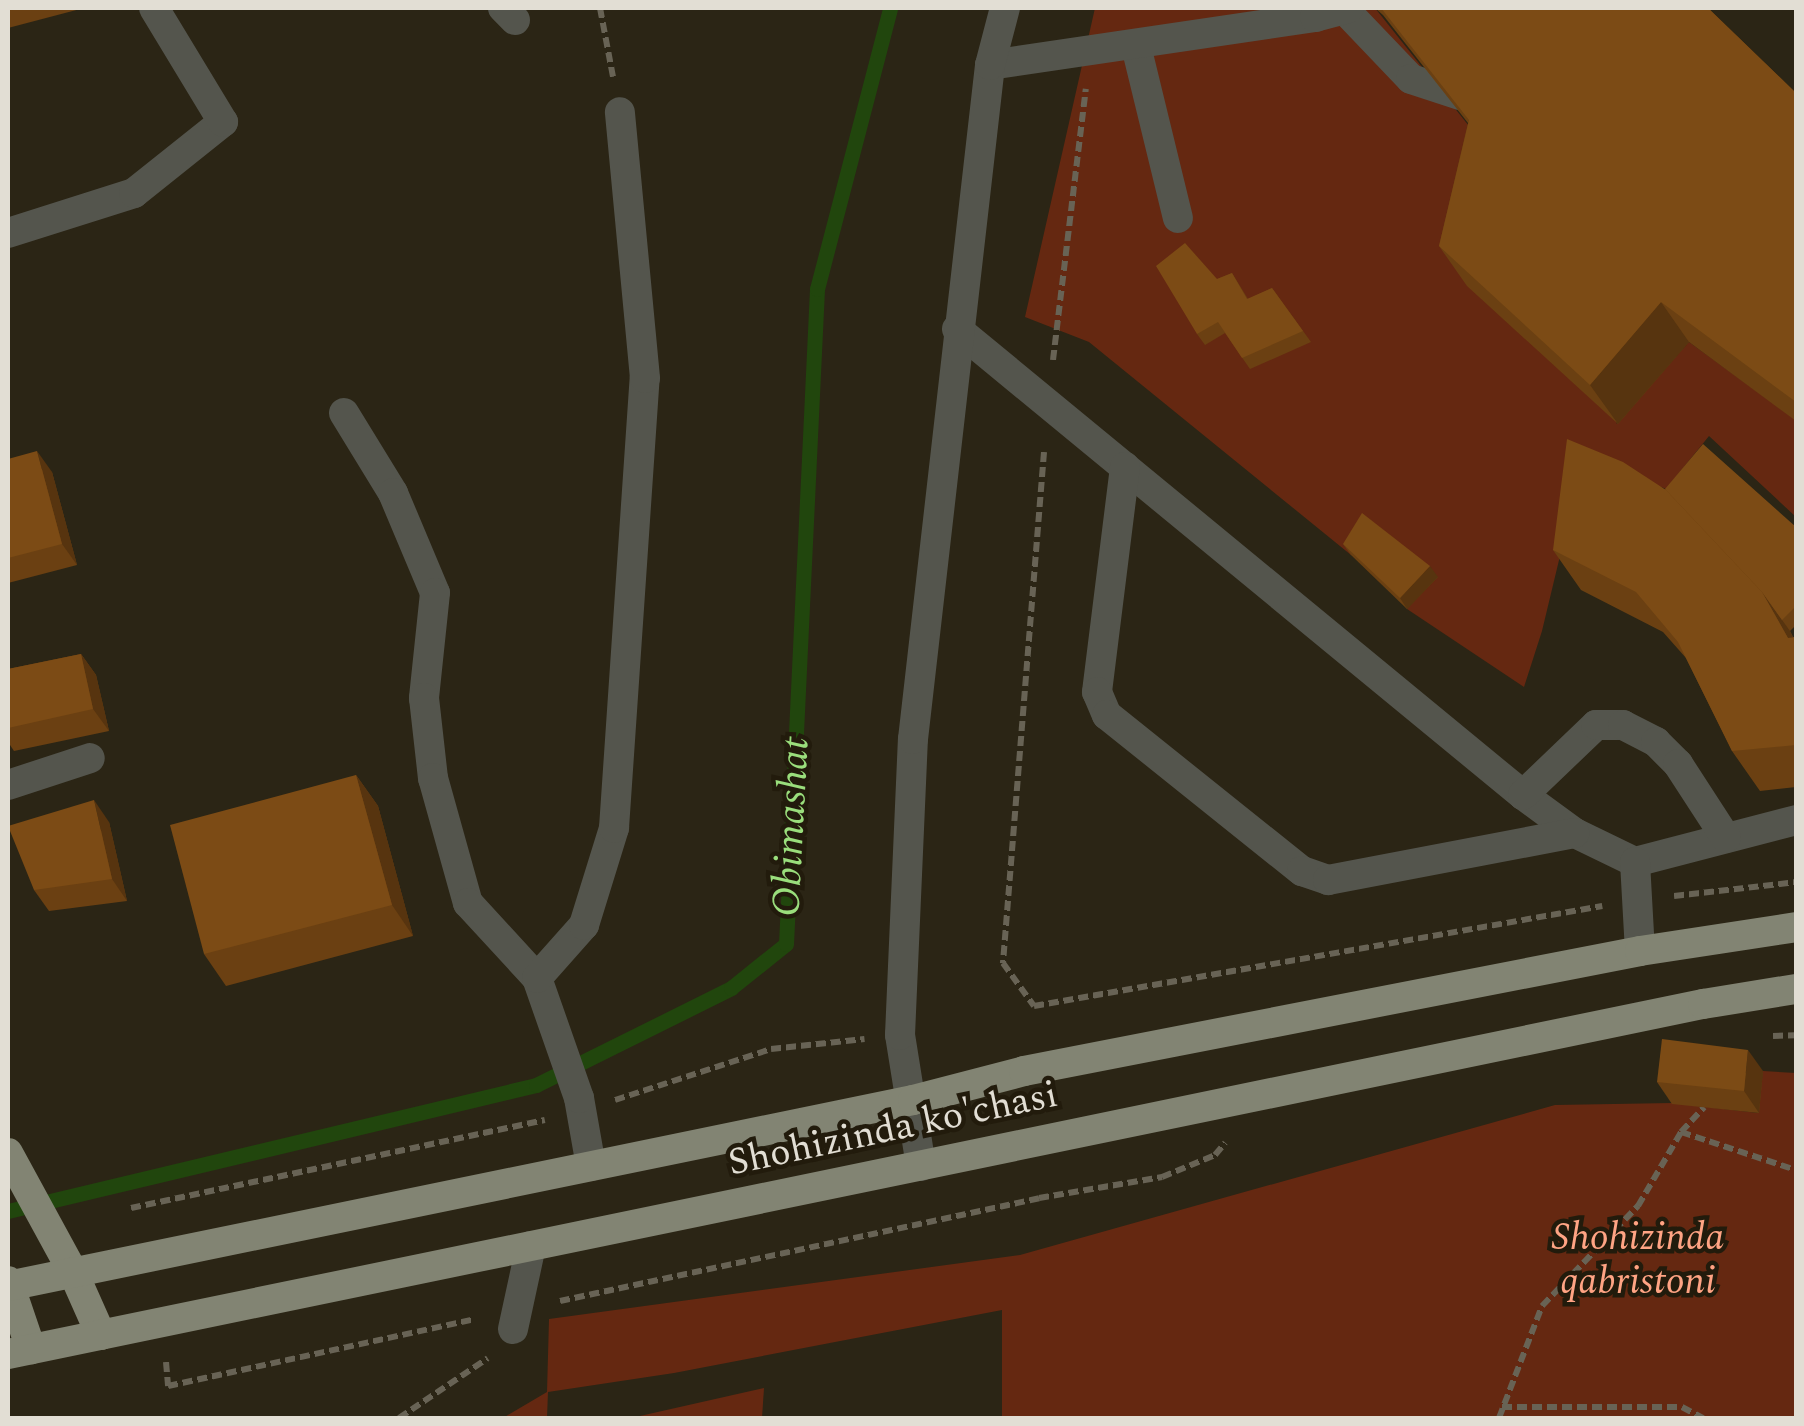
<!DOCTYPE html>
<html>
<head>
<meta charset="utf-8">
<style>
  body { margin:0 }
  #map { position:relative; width:1804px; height:1426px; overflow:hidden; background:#2b2515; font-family:Spectral,serif }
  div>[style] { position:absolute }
  .green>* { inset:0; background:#652811 }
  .stream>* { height:15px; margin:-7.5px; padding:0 7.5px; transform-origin:7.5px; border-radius:7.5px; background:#21460d }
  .path>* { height:6px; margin-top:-3px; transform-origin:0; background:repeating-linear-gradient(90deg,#686355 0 10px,transparent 0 15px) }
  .minor>* { height:30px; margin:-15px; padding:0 15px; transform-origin:15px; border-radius:15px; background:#54554d }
  .major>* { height:30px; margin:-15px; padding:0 15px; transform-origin:15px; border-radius:15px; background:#828473 }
  .wall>* { inset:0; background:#6b4012 }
  .shaded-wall>* { inset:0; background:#57340f }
  .building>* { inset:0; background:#7c4b15 }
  span { translate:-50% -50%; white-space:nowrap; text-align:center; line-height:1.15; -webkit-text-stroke:9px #221b0c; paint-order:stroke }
  .street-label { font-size:38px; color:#e2ded4 }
  .park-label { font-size:38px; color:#ffa484; font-style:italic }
  .water-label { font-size:40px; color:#9ade7c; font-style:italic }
  .frame { position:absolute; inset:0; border:10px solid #e2ded4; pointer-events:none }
</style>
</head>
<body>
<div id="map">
  <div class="green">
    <i style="clip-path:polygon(1095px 8px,1375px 8px,1496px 160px,1617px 424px,1689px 342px,1796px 420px,1796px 517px,1709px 436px,1666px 489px,1584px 456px,1542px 631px,1524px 687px,1407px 609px,1437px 577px,1351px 555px,1089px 342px,1025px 317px)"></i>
    <i style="clip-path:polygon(1763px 1071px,1796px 1073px,1796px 1418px,1002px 1418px,1002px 1310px,674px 1373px,548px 1392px,547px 1418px,503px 1418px,547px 1392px,549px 1319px,1020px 1255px,1555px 1105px,1672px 1103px,1758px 1113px)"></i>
    <i style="clip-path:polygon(764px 1388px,762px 1418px,631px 1418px)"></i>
  </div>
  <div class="stream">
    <i style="left:8px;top:1211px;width:543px;rotate:-13.42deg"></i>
    <i style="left:536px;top:1085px;width:218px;rotate:-26.4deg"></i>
    <i style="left:731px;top:988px;width:70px;rotate:-38.7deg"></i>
    <i style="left:786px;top:944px;width:656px;rotate:-87.29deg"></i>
    <i style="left:817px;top:289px;width:290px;rotate:-75.4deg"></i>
  </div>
  <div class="path">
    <i style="left:600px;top:8px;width:70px;rotate:79.3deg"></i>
    <i style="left:1053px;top:360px;width:273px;rotate:-83.1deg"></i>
    <i style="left:1044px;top:452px;width:513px;rotate:94.59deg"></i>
    <i style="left:1003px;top:963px;width:53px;rotate:54.2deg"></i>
    <i style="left:1034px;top:1006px;width:577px;rotate:-9.98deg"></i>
    <i style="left:1674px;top:896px;width:123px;rotate:-6.5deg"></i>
    <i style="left:1773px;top:1036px;width:23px;rotate:-2deg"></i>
    <i style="left:615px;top:1100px;width:164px;rotate:-18.1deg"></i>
    <i style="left:771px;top:1049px;width:94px;rotate:-6.1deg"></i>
    <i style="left:1681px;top:1132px;width:121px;rotate:18.3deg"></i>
    <i style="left:131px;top:1208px;width:423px;rotate:-12deg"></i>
    <i style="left:560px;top:1301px;width:490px;rotate:-12.1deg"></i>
    <i style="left:1039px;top:1198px;width:125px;rotate:-9.7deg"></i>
    <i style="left:1162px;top:1177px;width:57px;rotate:-22.5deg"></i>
    <i style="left:1215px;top:1155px;width:16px;rotate:-50deg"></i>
    <i style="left:166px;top:1362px;width:24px;rotate:85deg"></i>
    <i style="left:168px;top:1386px;width:314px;rotate:-12.3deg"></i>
    <i style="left:1502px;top:1407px;width:180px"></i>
    <i style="left:1682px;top:1407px;width:24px;rotate:28deg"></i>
    <i style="left:399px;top:1418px;width:107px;rotate:-34deg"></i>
    <i style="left:1499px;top:1418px;width:120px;rotate:-69deg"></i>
    <i style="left:1542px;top:1306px;width:139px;rotate:-46.2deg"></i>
    <i style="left:1638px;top:1206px;width:86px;rotate:-59.8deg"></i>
    <i style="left:1681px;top:1132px;width:34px;rotate:-47deg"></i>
  </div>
  <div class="minor">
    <i style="left:503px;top:8px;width:17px;rotate:45deg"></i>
    <i style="left:1345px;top:10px;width:95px;rotate:46.3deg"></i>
    <i style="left:1411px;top:79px;width:74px;rotate:18.2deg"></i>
    <i style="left:1136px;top:46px;width:177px;rotate:76.3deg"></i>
    <i style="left:990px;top:65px;width:329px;rotate:-8.4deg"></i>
    <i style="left:1315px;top:17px;width:35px;rotate:-15deg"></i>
    <i style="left:8px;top:233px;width:132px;rotate:-17.6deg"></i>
    <i style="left:134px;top:193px;width:114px;rotate:-38.6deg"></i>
    <i style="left:223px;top:122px;width:133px;rotate:-121.2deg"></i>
    <i style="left:957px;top:329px;width:733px;rotate:39.47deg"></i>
    <i style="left:1523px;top:795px;width:64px;rotate:36.2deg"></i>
    <i style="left:1575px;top:833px;width:67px;rotate:25.8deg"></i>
    <i style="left:1635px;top:862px;width:166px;rotate:-14.6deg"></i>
    <i style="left:344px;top:413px;width:94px;rotate:58.5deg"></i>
    <i style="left:393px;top:493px;width:108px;rotate:67.2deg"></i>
    <i style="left:435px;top:593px;width:106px;rotate:96deg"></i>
    <i style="left:424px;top:698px;width:81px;rotate:83.6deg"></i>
    <i style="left:433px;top:778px;width:130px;rotate:74.4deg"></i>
    <i style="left:468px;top:903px;width:102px;rotate:47.4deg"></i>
    <i style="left:1125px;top:467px;width:227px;rotate:97.1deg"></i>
    <i style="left:1097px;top:692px;width:25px;rotate:67deg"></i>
    <i style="left:1107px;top:715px;width:250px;rotate:38.7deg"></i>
    <i style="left:1302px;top:871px;width:28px;rotate:19deg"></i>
    <i style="left:1328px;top:880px;width:251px;rotate:-10.8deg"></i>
    <i style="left:8px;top:785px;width:86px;rotate:-18.2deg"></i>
    <i style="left:1523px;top:795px;width:101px;rotate:-43.8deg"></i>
    <i style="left:1596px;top:725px;width:27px"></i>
    <i style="left:1623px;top:725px;width:37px;rotate:27deg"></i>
    <i style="left:1656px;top:742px;width:31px;rotate:45deg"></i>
    <i style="left:1678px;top:764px;width:88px;rotate:57deg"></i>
    <i style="left:1635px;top:862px;width:89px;rotate:86.8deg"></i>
    <i style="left:591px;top:1166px;width:69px;rotate:-100deg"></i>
    <i style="left:579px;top:1098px;width:127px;rotate:-109.3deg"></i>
    <i style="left:537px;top:978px;width:71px;rotate:-48.4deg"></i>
    <i style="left:584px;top:925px;width:102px;rotate:-72.8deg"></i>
    <i style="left:614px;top:828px;width:451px;rotate:-86.1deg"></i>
    <i style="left:645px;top:378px;width:267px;rotate:-95.4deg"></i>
    <i style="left:921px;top:1166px;width:133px;rotate:-99.1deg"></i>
    <i style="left:900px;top:1035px;width:296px;rotate:-87.5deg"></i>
    <i style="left:913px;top:739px;width:678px;rotate:-83.48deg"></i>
    <i style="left:990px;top:65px;width:59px;rotate:-75.3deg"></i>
    <i style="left:513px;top:1329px;width:85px;rotate:-77.8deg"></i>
  </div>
  <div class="major">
    <i style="left:8px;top:1153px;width:136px;rotate:61.4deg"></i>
    <i style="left:73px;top:1272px;width:69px;rotate:66deg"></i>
    <i style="left:8px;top:1281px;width:72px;rotate:71.3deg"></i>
    <i style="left:8px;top:1286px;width:924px;rotate:-11.61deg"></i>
    <i style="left:913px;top:1100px;width:115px;rotate:-14.6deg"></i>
    <i style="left:1024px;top:1071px;width:628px;rotate:-11.02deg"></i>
    <i style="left:1640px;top:951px;width:158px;rotate:-8.7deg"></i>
    <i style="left:8px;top:1354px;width:1731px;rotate:-11.67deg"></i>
    <i style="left:1703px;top:1004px;width:94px;rotate:-9.2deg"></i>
  </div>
  <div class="wall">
    <i style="clip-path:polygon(8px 8px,84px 8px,8px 28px)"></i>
    <i style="clip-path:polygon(1375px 8px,1708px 8px,1796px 93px,1796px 421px,1689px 342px,1618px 424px,1467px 286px,1439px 246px,1468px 123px,1383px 15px)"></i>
    <i style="clip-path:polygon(1232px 273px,1248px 299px,1272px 288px,1311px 342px,1250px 369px,1225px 333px,1205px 345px,1197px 334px,1217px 279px)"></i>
    <i style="clip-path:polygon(8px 459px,52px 472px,77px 565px,8px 583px)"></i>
    <i style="clip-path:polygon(1665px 489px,1796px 527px,1796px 625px,1790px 631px,1793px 637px,1796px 637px,1796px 787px,1760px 791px,1732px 751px,1686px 658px,1663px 632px,1581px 590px,1553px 550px)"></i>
    <i style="clip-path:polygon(1343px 544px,1438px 577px,1407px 609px,1351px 555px)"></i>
    <i style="clip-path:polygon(81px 654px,96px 675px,109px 731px,14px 751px,8px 742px,8px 669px)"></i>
    <i style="clip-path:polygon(356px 775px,378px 806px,413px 936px,226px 986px,204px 954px)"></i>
    <i style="clip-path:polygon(109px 822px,127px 901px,49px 911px,34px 890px)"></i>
    <i style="clip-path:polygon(1763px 1071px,1759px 1113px,1672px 1104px,1657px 1082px)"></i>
  </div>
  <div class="shaded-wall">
    <i style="clip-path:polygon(1661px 302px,1689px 342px,1618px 424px,1590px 385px)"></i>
    <i style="clip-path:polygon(37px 451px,52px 472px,77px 565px,62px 544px)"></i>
    <i style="clip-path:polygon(1430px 566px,1438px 577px,1407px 609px,1400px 598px)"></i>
    <i style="clip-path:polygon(1762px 592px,1790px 631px,1796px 643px,1788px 638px)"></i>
    <i style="clip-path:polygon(81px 654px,96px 675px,109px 731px,93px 709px)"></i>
    <i style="clip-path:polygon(356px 775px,378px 806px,413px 936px,392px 905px)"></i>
    <i style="clip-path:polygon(94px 800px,109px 822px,127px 901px,112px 879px)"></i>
    <i style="clip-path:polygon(1748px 1050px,1763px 1071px,1759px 1113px,1744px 1091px)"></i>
  </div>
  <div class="building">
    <i style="clip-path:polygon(1381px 8px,1708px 8px,1796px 93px,1796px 402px,1661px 302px,1590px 385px,1439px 246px,1469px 120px)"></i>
    <i style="clip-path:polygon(1185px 243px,1217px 279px,1232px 273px,1247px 299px,1272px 288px,1303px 331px,1242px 358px,1218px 322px,1197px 334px,1156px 266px)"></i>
    <i style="clip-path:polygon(1567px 439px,1623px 462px,1666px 490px,1762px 592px,1788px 638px,1796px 637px,1796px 745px,1732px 751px,1678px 642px,1636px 592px,1553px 550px)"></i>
    <i style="clip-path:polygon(1703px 444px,1796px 527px,1796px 606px,1782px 620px,1762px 592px,1665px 489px)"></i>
    <i style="clip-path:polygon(37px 451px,62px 544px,8px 558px,8px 459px)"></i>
    <i style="clip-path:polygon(1362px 513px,1430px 566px,1400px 598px,1343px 544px)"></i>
    <i style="clip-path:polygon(81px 654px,93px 709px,8px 728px,8px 669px)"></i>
    <i style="clip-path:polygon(356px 775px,392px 905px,204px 954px,170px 825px)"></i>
    <i style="clip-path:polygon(94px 800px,112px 879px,34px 890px,8px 826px)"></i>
    <i style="clip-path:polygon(1662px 1039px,1748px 1050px,1744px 1091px,1657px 1082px)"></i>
  </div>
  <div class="street-label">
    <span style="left:893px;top:1130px;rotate:-12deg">Shohizinda ko'chasi</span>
  </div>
  <div class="park-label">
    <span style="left:1638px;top:1261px">Shohizinda<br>qabristoni</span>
  </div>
  <div class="water-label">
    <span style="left:792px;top:827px;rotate:-87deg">Obimashat</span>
  </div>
  <div class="frame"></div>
</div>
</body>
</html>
